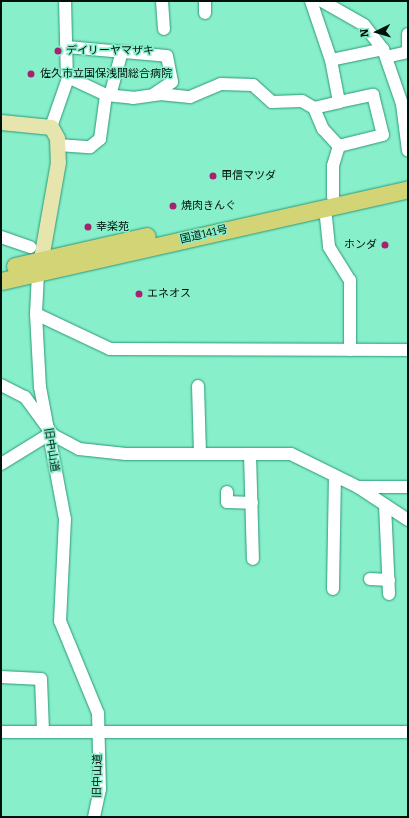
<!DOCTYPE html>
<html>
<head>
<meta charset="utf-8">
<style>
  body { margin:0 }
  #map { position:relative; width:409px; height:818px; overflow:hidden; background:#88efcb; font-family:Bitter,"Noto Sans JP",serif }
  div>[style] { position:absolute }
  .roads { filter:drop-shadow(0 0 1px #2b997a) drop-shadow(0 0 1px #2b997a) }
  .minor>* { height:12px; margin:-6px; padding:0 6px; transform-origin:6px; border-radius:6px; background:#fff }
  .major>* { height:15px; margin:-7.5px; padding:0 7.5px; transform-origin:7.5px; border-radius:7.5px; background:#e5e5ad }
  .highway>* { height:17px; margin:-8.5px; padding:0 8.5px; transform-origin:8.5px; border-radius:8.5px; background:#d3d476 }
  .dots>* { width:11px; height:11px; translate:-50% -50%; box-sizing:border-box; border:2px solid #88efcb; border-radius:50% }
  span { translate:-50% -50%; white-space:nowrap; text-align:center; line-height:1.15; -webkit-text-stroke:3px #88efcb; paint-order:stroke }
  .poi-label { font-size:11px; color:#00110b }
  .left { translate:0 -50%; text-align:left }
  .right { translate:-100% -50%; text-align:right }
  .street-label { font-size:11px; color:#00110b }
  .frame { position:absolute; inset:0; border:2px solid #00110b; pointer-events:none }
  .north { position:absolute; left:357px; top:12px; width:40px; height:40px; -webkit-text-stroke:3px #88efcb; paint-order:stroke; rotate:265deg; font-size:11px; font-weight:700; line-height:16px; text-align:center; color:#00110b }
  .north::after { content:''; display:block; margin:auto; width:14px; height:18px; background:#00110b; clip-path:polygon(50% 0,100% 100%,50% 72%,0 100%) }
</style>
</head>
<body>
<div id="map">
  <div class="roads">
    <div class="minor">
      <i style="left:162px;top:1px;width:28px;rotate:86deg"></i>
      <i style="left:311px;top:1px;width:62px;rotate:71.3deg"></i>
      <i style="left:331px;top:60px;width:43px;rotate:79.2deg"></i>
      <i style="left:339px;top:102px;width:35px;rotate:-12deg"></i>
      <i style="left:373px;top:95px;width:41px;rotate:76deg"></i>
      <i style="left:383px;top:135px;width:45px;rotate:166deg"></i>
      <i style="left:339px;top:146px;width:21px;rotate:107deg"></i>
      <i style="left:333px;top:166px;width:31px;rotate:90deg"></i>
      <i style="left:322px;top:1px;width:48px;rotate:29.7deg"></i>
      <i style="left:364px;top:25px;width:31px;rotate:52deg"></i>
      <i style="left:383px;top:49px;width:58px;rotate:70.9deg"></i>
      <i style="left:402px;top:104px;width:47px;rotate:82.7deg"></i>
      <i style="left:205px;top:13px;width:12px;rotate:-90deg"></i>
      <i style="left:67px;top:47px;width:100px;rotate:5.1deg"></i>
      <i style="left:167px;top:56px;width:26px;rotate:79deg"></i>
      <i style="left:172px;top:82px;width:22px;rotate:146deg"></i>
      <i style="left:386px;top:57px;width:23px;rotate:-13deg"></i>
      <i style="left:408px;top:52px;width:18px;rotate:-90deg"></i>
      <i style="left:331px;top:60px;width:53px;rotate:-11.9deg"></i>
      <i style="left:68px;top:77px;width:42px;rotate:25.3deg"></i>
      <i style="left:106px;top:95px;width:6px;rotate:-31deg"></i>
      <i style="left:111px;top:92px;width:39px;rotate:-75deg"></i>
      <i style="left:314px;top:108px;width:26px;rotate:-13deg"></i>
      <i style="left:51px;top:127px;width:49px;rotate:-70.8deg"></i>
      <i style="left:67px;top:81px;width:80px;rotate:-91.4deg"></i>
      <i style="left:58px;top:145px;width:32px;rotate:4deg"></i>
      <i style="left:90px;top:147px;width:13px;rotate:-39deg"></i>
      <i style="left:100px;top:139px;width:44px;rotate:-82.2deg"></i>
      <i style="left:106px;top:95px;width:27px;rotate:6deg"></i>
      <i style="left:133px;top:98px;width:27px;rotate:-8deg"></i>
      <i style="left:160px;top:94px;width:30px;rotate:6deg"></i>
      <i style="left:190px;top:97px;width:34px;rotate:-23deg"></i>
      <i style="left:221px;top:84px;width:32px;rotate:2deg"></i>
      <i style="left:253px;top:85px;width:25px;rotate:42deg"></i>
      <i style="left:272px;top:102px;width:30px;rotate:-2deg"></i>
      <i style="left:302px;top:101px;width:14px;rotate:30deg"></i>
      <i style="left:314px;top:108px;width:23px;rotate:67deg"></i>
      <i style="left:323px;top:129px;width:23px;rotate:47deg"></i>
      <i style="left:325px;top:208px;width:39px;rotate:84deg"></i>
      <i style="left:329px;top:247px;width:39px;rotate:58deg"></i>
      <i style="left:350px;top:280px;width:70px;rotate:90deg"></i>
      <i style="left:1px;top:237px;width:31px;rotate:19deg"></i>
      <i style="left:38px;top:273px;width:41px;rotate:92.8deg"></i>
      <i style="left:36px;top:314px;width:73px;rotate:86.9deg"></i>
      <i style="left:40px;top:387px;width:134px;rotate:79.3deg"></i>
      <i style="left:65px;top:519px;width:102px;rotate:92.8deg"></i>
      <i style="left:60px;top:621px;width:100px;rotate:67.6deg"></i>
      <i style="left:98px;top:713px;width:76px;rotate:88.5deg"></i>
      <i style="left:100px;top:789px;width:29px;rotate:102deg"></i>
      <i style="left:36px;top:314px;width:82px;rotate:25.3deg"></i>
      <i style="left:110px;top:349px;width:298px;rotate:0.2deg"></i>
      <i style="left:1px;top:385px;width:27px;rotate:27deg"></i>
      <i style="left:25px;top:397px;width:47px;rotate:53.6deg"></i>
      <i style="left:53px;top:435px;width:30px;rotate:28deg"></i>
      <i style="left:79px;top:449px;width:47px;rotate:6.1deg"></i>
      <i style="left:126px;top:454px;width:165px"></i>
      <i style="left:291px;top:454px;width:75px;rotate:26.2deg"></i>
      <i style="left:358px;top:487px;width:60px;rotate:33.4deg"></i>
      <i style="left:198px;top:386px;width:67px;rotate:88.3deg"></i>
      <i style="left:250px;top:454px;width:105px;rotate:88.4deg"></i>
      <i style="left:1px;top:464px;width:55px;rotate:-31.7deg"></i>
      <i style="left:358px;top:487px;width:50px"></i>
      <i style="left:227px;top:492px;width:10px;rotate:90deg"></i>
      <i style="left:227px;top:502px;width:25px;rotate:2deg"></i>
      <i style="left:385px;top:505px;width:89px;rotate:87.4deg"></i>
      <i style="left:370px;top:579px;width:19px;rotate:3deg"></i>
      <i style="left:333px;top:589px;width:113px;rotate:-89deg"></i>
      <i style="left:1px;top:677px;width:40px;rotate:2.9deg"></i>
      <i style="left:41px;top:679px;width:53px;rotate:87.8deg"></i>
      <i style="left:1px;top:732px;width:407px"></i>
    </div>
    <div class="major">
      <i style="left:1px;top:122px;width:50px;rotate:5.7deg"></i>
      <i style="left:51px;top:127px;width:13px;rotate:61deg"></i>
      <i style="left:57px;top:138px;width:24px;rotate:88deg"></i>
      <i style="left:58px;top:162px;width:110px;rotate:100deg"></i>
    </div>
    <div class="highway">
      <i style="left:15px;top:266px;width:135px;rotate:-12.8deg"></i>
      <i style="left:1px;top:281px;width:417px;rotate:-12.7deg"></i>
    </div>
  </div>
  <div class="dots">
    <i style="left:58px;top:51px;background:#a42270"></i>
    <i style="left:31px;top:74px;background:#a42270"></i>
    <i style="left:213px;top:176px;background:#a42270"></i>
    <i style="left:173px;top:206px;background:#a42270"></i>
    <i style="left:88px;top:227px;background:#a42270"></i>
    <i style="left:385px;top:245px;background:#a42270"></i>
    <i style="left:139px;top:294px;background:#a42270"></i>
  </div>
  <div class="poi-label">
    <span class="left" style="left:66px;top:51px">デイリーヤマザキ</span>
    <span class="left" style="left:40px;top:74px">佐久市立国保浅間総合病院</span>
    <span class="left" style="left:221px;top:176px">甲信マツダ</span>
    <span class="left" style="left:181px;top:206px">焼肉きんぐ</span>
    <span class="left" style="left:96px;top:227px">幸楽苑</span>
    <span class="right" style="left:377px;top:245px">ホンダ</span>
    <span class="left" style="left:147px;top:294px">エネオス</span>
  </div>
  <div class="street-label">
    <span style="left:204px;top:235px;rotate:-13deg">国道141号</span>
    <span style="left:51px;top:450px;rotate:81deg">旧中山道</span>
    <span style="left:98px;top:776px;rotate:-89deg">旧中山道</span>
  </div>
  <div class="frame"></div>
  <div class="north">N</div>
</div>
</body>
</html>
